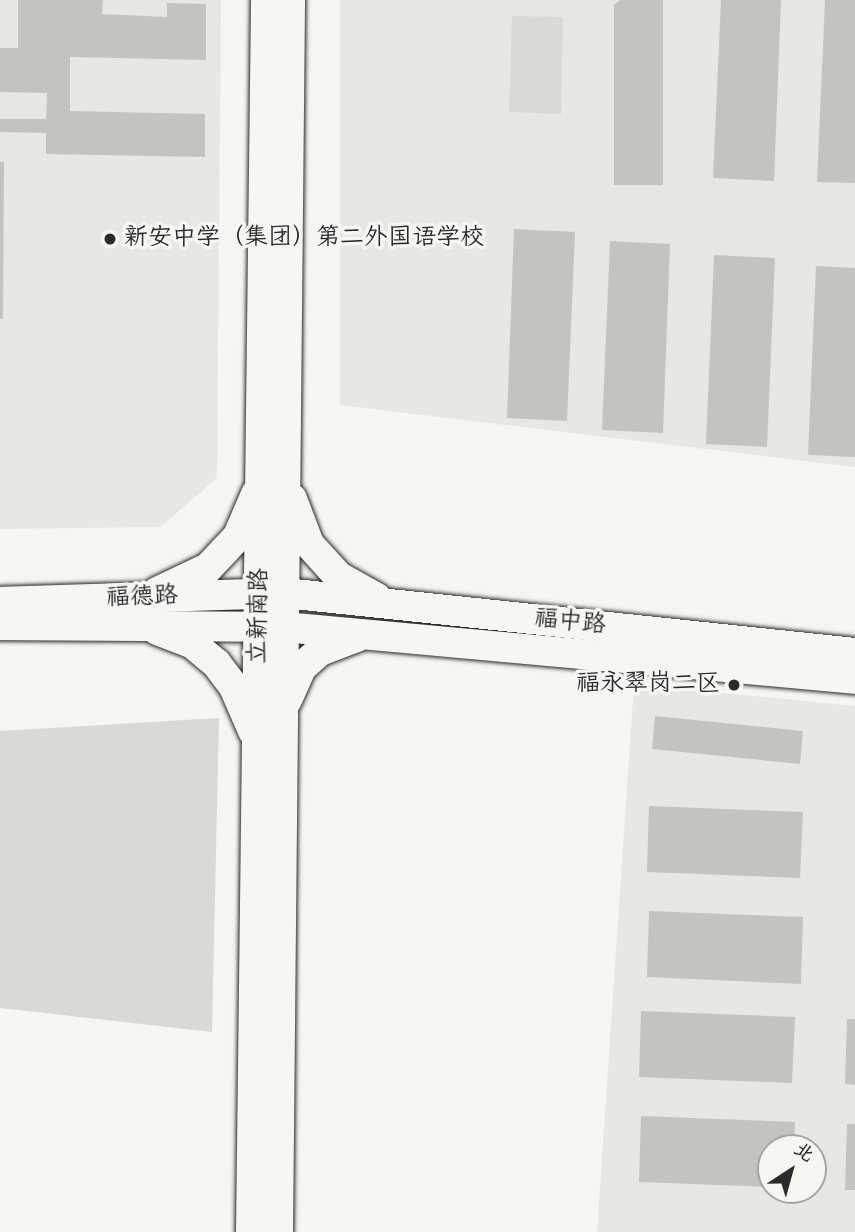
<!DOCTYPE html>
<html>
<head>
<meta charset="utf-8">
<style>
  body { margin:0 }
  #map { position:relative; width:855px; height:1232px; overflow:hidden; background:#f6f6f2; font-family:"Indie Flower","LXGW WenKai TC",sans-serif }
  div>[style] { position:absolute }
  .built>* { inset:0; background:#e7e7e3 }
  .green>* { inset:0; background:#d9d9d5 }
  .building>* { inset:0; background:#c3c3c0 }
  .roads { filter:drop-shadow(0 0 2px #2b2b2b) drop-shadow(0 0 2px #2b2b2b) }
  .secondary>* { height:30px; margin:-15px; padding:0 15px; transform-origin:15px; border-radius:15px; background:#f6f6f2 }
  .dots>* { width:19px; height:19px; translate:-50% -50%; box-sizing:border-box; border:4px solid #f6f6f2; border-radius:50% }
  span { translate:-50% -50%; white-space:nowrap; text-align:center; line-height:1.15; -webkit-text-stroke:7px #f6f6f2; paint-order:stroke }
  .poi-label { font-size:24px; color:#2b2b2b }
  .left { translate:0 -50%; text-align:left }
  .right { translate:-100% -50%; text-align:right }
  .street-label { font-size:24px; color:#2b2b2b }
  .north { position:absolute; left:757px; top:1134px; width:70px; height:70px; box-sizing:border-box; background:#f6f6f2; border:2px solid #a5a5a2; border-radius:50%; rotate:36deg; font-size:19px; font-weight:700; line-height:28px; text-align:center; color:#2b2b2b }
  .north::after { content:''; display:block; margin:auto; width:24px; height:32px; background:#2b2b2b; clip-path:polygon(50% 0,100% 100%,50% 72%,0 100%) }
</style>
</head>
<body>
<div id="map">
  <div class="built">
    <i style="clip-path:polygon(0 0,221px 0,217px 478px,160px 527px,0 529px)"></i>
    <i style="clip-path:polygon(340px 0,855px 0,855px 467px,340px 405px)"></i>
    <i style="clip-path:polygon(evenodd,634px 684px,855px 706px,855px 1232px,597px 1232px,634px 684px,771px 1148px,813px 1148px,813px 1190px,771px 1190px,771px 1148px)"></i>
  </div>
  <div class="green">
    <i style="clip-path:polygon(512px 16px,563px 17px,561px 114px,509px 112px)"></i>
    <i style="clip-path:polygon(219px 718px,212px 1032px,0 1008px,0 731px)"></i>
  </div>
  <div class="building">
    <i style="clip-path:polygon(18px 0,103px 0,102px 14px,167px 17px,167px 3px,206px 4px,206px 60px,70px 57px,70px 111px,205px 114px,205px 157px,46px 154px,46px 133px,0 132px,0 119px,46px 119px,47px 93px,0 92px,0 48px,18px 48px)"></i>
    <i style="clip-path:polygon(620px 0,663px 0,663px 185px,614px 185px,614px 5px)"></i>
    <i style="clip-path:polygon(721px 0,781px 0,774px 181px,713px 178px)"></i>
    <i style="clip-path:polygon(825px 0,855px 0,855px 183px,817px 182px)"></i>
    <i style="clip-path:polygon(0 162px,4px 162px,3px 319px,0 319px)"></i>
    <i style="clip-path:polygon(514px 229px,575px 232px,567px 421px,507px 418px)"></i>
    <i style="clip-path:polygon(610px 241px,670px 244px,663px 433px,602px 430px)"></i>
    <i style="clip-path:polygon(714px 255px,775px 258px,767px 447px,706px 444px)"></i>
    <i style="clip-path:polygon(816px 266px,855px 268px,855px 457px,808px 455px)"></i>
    <i style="clip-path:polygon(655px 716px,803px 731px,800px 764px,652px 749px)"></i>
    <i style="clip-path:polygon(649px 806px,803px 812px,800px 878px,647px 872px)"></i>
    <i style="clip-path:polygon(649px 911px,803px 917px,801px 984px,647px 977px)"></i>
    <i style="clip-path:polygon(641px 1011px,795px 1017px,792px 1083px,639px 1077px)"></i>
    <i style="clip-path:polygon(847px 1019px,855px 1019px,855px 1085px,845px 1084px)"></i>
    <i style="clip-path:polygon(641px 1116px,795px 1122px,794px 1148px,771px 1148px,771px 1187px,639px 1182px)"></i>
    <i style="clip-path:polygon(847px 1124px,855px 1124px,855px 1190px,845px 1190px)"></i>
  </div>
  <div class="roads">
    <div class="secondary">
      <i style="left:292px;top:499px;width:48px;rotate:69.3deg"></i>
      <i style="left:309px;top:544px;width:45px;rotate:47.7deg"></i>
      <i style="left:339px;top:577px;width:43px;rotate:28.9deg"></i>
      <i style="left:157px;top:592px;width:56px;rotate:-25.2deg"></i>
      <i style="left:208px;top:568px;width:44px;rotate:-46.8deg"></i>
      <i style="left:238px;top:536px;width:46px;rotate:-66.8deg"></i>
      <i style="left:0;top:602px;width:285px;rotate:-1.8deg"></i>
      <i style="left:285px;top:593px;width:573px;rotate:6.01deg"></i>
      <i style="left:0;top:625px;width:284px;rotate:0.4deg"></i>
      <i style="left:284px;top:627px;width:573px;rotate:5.2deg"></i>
      <i style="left:157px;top:630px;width:39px;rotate:21deg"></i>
      <i style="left:193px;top:644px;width:30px;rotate:40deg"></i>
      <i style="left:216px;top:663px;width:30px;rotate:53deg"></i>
      <i style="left:234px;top:687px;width:48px;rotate:66.6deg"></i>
      <i style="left:287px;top:700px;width:36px;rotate:-66deg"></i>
      <i style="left:302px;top:667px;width:24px;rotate:-42deg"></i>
      <i style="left:320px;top:651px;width:40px;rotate:-21deg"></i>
      <i style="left:251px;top:1232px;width:1232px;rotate:-89.3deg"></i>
      <i style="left:278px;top:1232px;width:1232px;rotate:-89.44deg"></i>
    </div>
  </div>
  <div class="dots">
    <i style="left:110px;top:239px;background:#2b2b2b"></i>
    <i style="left:734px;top:685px;background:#2b2b2b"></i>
  </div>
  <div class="poi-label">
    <span class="left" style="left:124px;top:239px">新安中学（集团）第二外国语学校</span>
    <span class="right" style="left:720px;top:685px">福永翠岗二区</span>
  </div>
  <div class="street-label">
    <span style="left:142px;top:598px;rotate:-2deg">福德路</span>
    <span style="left:260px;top:616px;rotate:-89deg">立新南路</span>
    <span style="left:570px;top:623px;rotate:6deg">福中路</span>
  </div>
  <div class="north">北</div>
</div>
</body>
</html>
